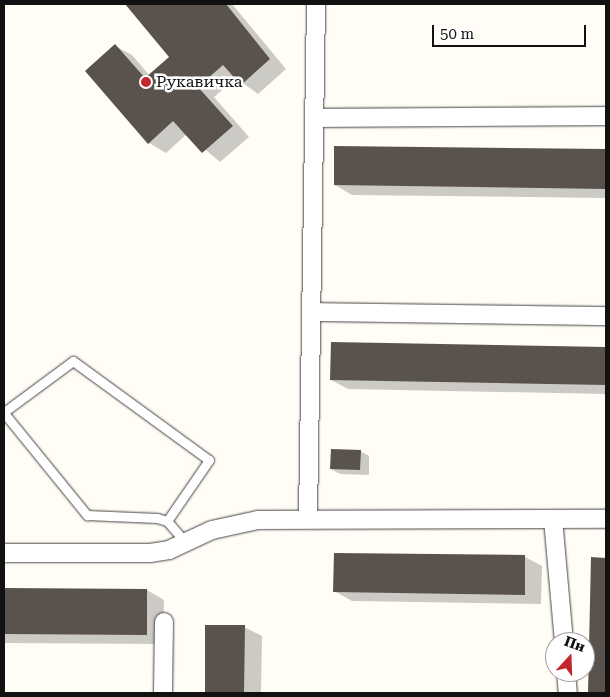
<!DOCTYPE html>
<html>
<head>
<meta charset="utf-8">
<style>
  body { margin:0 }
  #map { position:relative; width:610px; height:697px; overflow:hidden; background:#fffdf5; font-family:"Roboto Serif",serif }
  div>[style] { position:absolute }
  .shadow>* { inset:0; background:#0003 }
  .building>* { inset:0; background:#5a524d }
  .roads { filter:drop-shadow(0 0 1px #444) drop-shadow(0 0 1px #444) }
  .service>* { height:9px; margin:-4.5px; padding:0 4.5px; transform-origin:4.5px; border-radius:4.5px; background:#fff }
  .minor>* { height:18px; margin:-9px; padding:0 9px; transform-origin:9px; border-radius:9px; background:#fff }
  .dots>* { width:14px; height:14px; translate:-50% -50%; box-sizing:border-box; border:2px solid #fff; border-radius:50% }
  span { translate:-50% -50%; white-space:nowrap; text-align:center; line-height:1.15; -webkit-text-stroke:5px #fff; paint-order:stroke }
  .poi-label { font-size:16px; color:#111 }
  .left { translate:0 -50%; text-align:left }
  .frame { position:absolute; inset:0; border:5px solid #111; pointer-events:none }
  .north { position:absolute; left:545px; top:632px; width:50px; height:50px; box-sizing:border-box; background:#fff; border:1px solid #a0a0a0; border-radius:50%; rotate:20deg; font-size:14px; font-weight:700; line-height:20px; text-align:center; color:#111 }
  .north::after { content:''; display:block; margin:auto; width:18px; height:22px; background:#c4262e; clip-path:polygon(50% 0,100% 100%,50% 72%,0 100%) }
  .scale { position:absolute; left:432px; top:25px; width:154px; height:22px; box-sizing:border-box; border:2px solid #111; border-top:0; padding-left:6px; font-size:15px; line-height:18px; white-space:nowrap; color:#111; -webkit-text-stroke:4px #fff; paint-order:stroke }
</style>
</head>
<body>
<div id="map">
  <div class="shadow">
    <i style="clip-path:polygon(127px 4px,232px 4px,286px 69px,258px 94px,236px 78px,214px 97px,249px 137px,220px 162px,187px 134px,166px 153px,149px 143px,115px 46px,132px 55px,150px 76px,171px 57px)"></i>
    <i style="clip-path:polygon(336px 147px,606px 150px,606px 198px,352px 195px,335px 185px)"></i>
    <i style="clip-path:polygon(332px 344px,606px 348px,606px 394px,348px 389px,331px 380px)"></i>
    <i style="clip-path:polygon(360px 451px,369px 456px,369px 475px,340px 474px,331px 469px)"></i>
    <i style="clip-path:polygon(525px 557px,542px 566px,541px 604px,352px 601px,334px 591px)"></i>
    <i style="clip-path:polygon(592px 559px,606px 559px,606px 693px,589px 693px)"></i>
    <i style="clip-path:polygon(4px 589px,147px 590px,164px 600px,163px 644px,4px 643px)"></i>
    <i style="clip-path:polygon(206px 626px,244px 627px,262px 636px,261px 693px,206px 693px)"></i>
  </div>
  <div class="building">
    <i style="clip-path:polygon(125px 4px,226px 4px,270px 59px,241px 85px,223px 65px,198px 87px,233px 126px,202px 153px,173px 121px,148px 144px,85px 71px,115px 44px,145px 78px,169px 57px)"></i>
    <i style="clip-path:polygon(334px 146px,606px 149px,606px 189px,334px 185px)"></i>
    <i style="clip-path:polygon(331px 342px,606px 347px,606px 385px,330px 380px)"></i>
    <i style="clip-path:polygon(331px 449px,361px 450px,360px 470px,330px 469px)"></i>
    <i style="clip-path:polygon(334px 553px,525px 555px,525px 595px,333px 592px)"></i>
    <i style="clip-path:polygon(591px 557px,606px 558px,606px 693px,588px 693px)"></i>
    <i style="clip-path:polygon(4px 588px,147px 589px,147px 635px,4px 634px)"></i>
    <i style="clip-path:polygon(205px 625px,245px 625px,244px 693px,205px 693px)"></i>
  </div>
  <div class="roads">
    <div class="service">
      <i style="left:4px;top:412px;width:86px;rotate:-36.5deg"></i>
      <i style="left:73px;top:361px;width:168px;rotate:36.1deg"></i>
      <i style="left:209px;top:460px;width:74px;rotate:124.5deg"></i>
      <i style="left:4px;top:413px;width:132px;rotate:50.9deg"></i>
      <i style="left:87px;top:515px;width:70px;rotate:2.5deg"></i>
      <i style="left:157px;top:518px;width:10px;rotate:17deg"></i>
      <i style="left:167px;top:521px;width:28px;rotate:49deg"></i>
    </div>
    <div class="minor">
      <i style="left:316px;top:118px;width:290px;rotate:-0.4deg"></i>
      <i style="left:314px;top:312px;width:292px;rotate:0.8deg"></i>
      <i style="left:308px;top:518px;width:514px;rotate:-89.11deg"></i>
      <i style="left:553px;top:519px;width:123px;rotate:84.9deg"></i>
      <i style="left:4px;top:553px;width:146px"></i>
      <i style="left:150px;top:553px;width:19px;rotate:-9deg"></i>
      <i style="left:169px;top:550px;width:47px;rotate:-24.9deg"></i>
      <i style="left:212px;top:530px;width:47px;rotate:-12.3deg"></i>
      <i style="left:258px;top:520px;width:348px;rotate:-0.2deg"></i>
      <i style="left:566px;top:672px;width:21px;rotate:85deg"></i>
      <i style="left:163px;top:693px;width:71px;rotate:-89.2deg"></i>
    </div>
  </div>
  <div class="dots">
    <i style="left:146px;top:82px;background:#c4262e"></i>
  </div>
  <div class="poi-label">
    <span class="left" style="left:156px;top:82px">Рукавичка</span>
  </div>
  <div class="frame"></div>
  <div class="north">Пн</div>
  <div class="scale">50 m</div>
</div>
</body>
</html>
